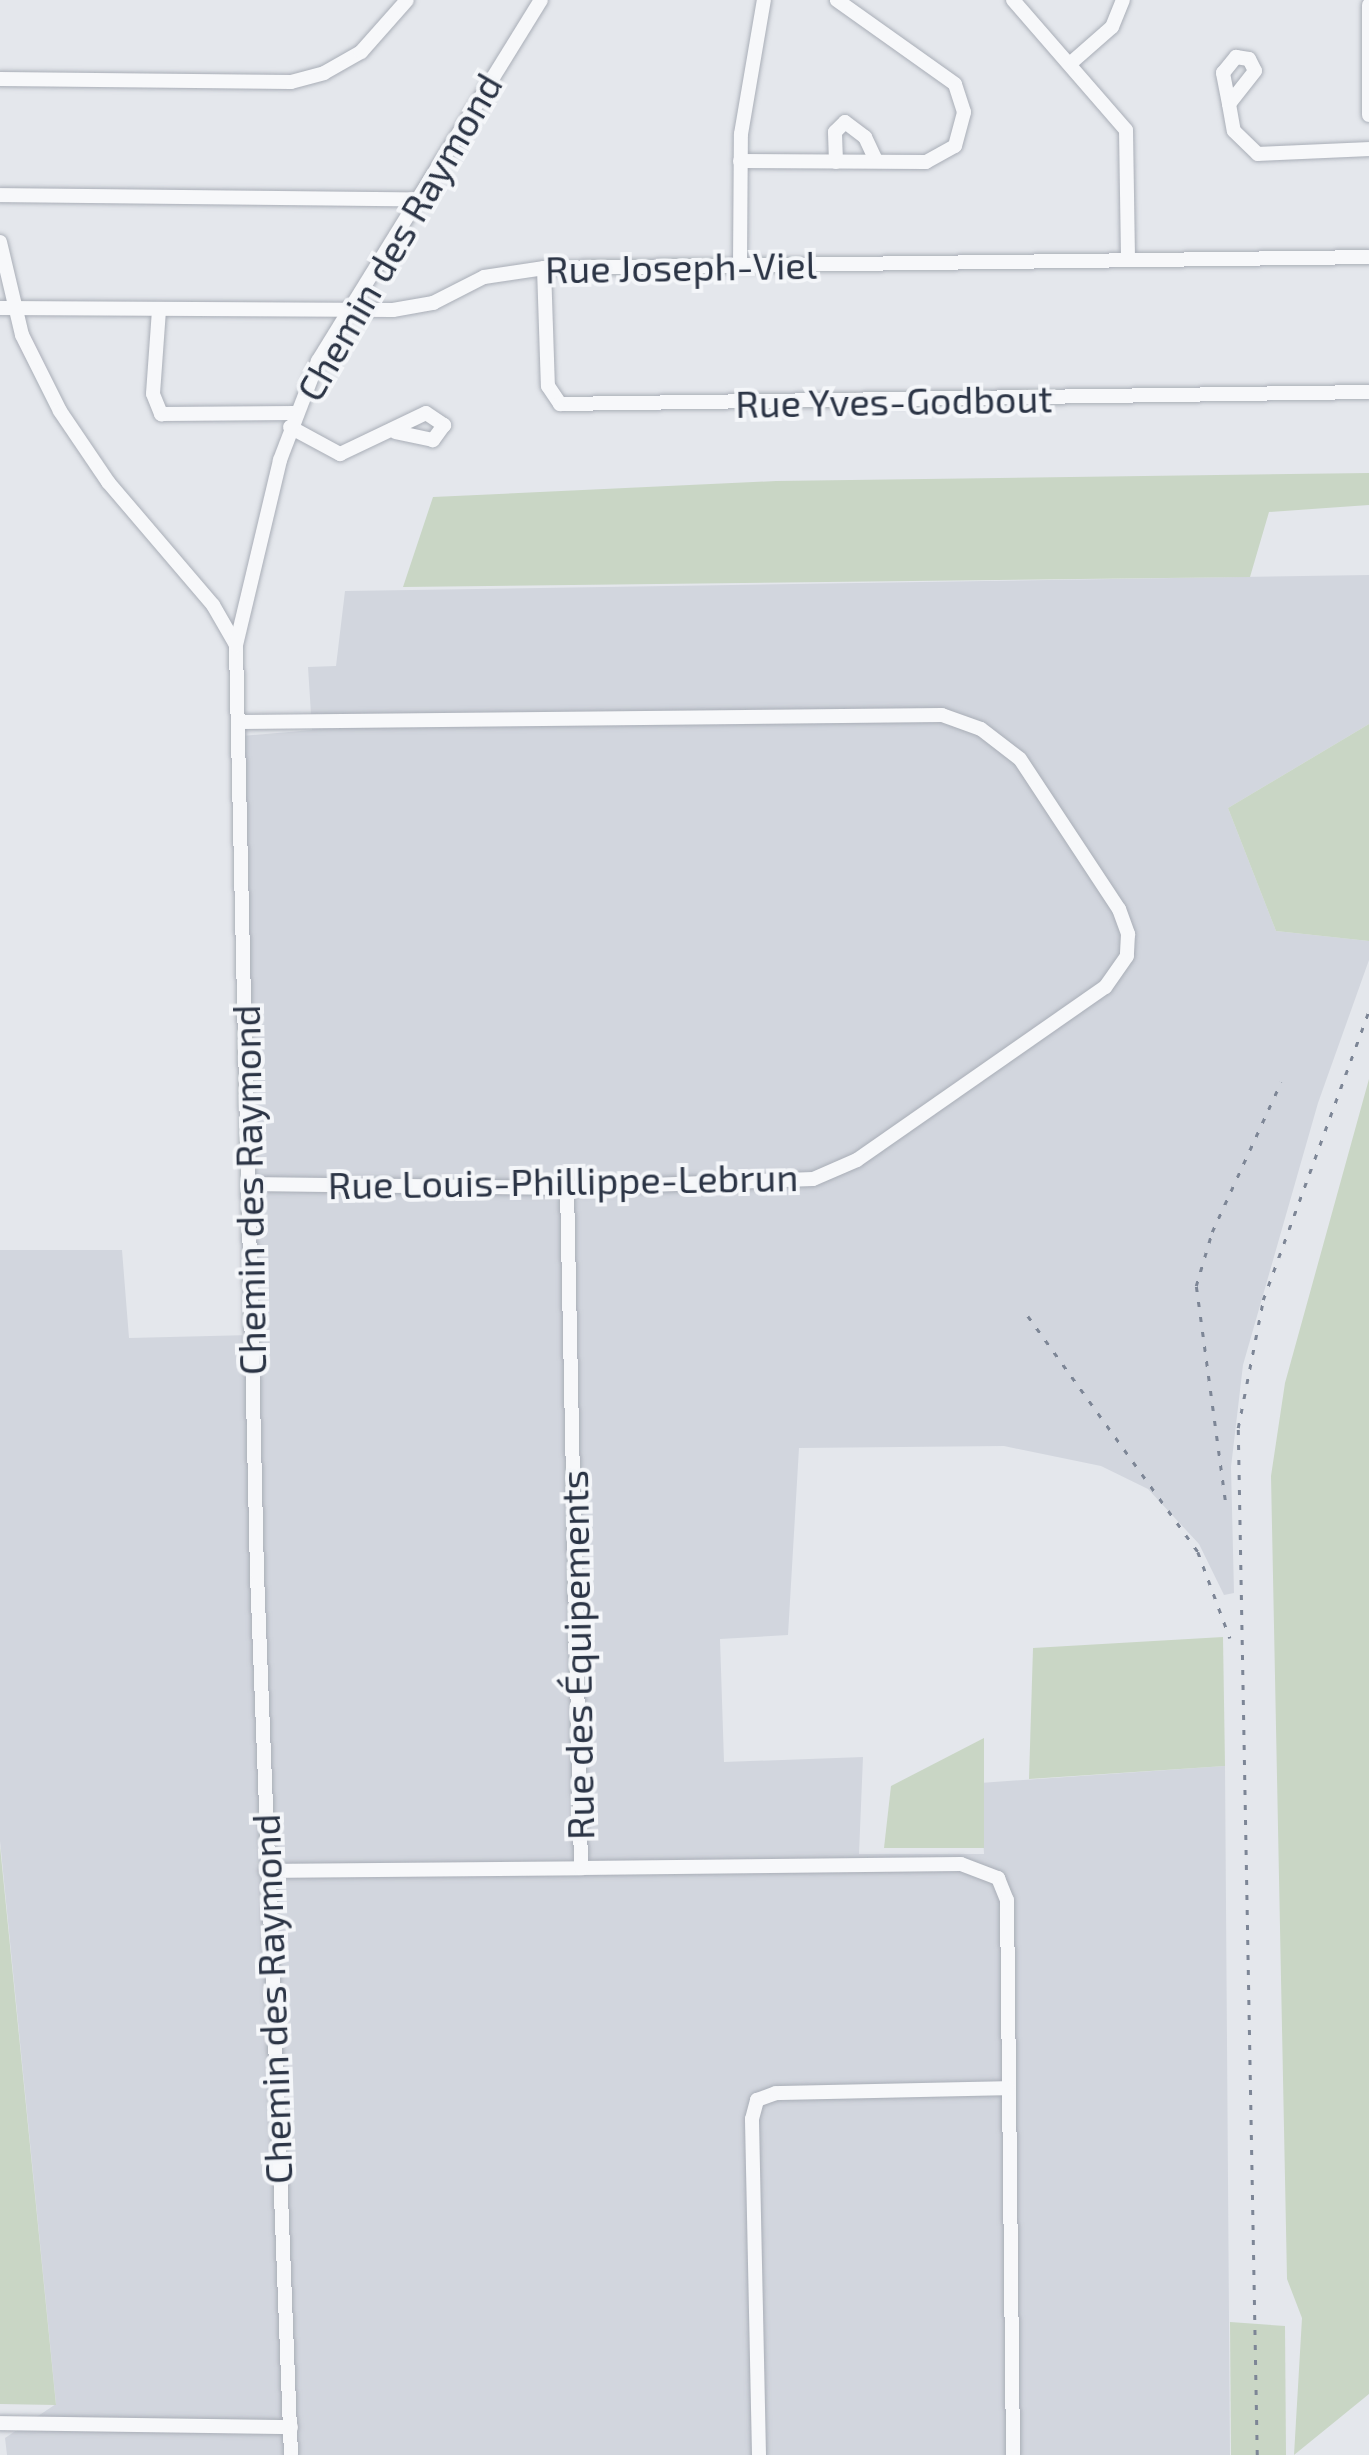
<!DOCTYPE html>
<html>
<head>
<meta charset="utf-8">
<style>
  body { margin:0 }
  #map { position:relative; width:1369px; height:2455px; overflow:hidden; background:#e4e7ec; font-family:"Exo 2",sans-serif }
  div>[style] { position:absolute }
  .built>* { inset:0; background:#d2d6de }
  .green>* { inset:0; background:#c9d6c5 }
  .roads { filter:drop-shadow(0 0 2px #a9aeb7) drop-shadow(0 0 2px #a9aeb7) }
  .minor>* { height:14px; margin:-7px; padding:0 7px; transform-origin:7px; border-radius:7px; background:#f7f8fa }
  .rail>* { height:2.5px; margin-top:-1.25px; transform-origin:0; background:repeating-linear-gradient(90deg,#7d8696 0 5px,transparent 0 15px) }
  span { translate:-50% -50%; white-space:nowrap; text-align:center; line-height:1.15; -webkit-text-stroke:8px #f4f6f9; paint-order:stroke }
  .street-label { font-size:38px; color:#2b3445 }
</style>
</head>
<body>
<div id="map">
  <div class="built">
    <i style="clip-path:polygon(1369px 575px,1369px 724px,1228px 808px,1276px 931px,1369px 941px,1369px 960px,1318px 1103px,1243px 1365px,1231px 1467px,1234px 1593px,1224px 1595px,1199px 1544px,1148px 1489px,1101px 1466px,1004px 1446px,799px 1448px,788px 1635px,720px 1639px,724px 1762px,863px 1757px,859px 1854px,984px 1854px,980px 1783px,1225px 1766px,1230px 2455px,7px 2455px,5px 2438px,56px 2404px,0 1841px,0 1250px,122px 1250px,129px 1338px,251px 1335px,241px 736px,312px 730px,308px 667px,336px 666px,345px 591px)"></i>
  </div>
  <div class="green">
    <i style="clip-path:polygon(1369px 473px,1369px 505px,1269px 512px,1250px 577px,403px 587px,433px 497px,776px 481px)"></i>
    <i style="clip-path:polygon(1369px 724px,1369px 941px,1276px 931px,1228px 808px)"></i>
    <i style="clip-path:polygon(1369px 1079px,1369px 2394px,1294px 2455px,1302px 2318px,1287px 2279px,1271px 1476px,1285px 1383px)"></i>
    <i style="clip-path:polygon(1223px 1637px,1225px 1766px,1029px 1779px,1033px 1648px)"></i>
    <i style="clip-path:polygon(984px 1738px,984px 1848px,884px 1848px,891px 1786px)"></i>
    <i style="clip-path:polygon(0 1846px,56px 2405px,0 2404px)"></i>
    <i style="clip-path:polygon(1230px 2322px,1285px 2326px,1286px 2455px,1231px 2455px)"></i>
  </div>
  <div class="roads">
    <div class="minor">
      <i style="left:1013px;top:0;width:172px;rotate:49deg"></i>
      <i style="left:1126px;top:130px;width:130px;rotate:89.1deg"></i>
      <i style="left:1369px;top:5px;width:110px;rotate:90deg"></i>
      <i style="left:1236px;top:57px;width:13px;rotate:9deg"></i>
      <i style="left:1249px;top:59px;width:13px;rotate:63deg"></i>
      <i style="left:1255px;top:71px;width:42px;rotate:128.2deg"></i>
      <i style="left:1229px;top:104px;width:32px;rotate:-101deg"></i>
      <i style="left:1223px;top:73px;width:21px;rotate:-51deg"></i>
      <i style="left:1072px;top:62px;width:53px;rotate:-41.2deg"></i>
      <i style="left:1112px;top:27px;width:29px;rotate:-68deg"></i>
      <i style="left:0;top:79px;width:291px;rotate:0.6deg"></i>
      <i style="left:291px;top:82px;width:34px;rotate:-15deg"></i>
      <i style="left:324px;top:73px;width:43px;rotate:-29.6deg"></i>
      <i style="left:361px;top:52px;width:69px;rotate:-48.5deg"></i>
      <i style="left:1229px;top:104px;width:27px;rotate:80deg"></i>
      <i style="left:1234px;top:131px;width:33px;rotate:44deg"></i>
      <i style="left:1258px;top:154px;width:111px;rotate:-2.6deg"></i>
      <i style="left:740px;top:161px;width:186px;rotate:0.3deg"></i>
      <i style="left:926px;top:162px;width:33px;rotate:-29deg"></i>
      <i style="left:955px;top:146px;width:35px;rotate:-75deg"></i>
      <i style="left:964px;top:112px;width:29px;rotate:-108deg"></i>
      <i style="left:955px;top:84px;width:145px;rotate:-144.6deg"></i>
      <i style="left:836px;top:162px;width:30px;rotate:-92deg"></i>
      <i style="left:835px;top:132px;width:14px;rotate:-45deg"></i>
      <i style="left:845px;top:122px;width:25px;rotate:37deg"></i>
      <i style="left:865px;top:137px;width:26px;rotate:65deg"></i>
      <i style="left:0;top:195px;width:415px;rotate:0.6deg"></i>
      <i style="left:0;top:242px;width:96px;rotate:76.7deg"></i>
      <i style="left:22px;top:335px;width:85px;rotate:63.4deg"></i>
      <i style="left:60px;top:411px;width:86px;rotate:55.9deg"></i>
      <i style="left:108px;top:482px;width:162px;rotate:49.5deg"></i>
      <i style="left:213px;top:605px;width:46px;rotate:60.1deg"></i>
      <i style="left:740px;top:265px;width:131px;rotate:-89.6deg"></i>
      <i style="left:741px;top:134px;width:136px;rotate:-80.3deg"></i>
      <i style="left:544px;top:268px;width:118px;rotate:88.1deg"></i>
      <i style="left:548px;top:386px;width:22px;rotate:56deg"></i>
      <i style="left:560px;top:404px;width:809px;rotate:-0.85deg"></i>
      <i style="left:0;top:308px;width:393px;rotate:0.3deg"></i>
      <i style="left:393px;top:310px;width:41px;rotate:-9.9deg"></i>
      <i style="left:433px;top:303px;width:57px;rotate:-27deg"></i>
      <i style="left:484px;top:277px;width:61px;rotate:-8.5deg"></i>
      <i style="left:544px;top:268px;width:825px;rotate:-0.76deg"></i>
      <i style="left:159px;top:310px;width:84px;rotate:94.1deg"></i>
      <i style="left:153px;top:394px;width:22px;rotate:68deg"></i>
      <i style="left:161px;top:414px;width:134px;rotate:-0.4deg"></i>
      <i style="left:290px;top:427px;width:57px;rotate:28.4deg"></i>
      <i style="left:340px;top:454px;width:95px;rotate:-25.5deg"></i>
      <i style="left:426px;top:413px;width:22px;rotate:34deg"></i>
      <i style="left:444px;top:425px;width:19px;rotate:126deg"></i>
      <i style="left:433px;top:440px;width:38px;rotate:-168deg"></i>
      <i style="left:241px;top:722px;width:701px;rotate:-0.57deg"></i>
      <i style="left:942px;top:715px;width:41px;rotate:19.7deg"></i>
      <i style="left:981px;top:729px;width:49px;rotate:37.6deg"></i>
      <i style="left:1020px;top:759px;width:180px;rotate:56.6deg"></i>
      <i style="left:1119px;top:909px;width:27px;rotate:70deg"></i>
      <i style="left:1128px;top:934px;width:22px;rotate:93deg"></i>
      <i style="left:1127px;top:956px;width:38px;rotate:125deg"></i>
      <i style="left:1105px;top:987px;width:302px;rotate:145.1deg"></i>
      <i style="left:857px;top:1160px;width:48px;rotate:156.6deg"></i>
      <i style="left:813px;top:1179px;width:246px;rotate:177.9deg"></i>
      <i style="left:567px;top:1188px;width:319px;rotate:-179.3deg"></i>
      <i style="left:581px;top:1868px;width:380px;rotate:-0.6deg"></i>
      <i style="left:961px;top:1864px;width:40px;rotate:21deg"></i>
      <i style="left:998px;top:1878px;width:24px;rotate:68deg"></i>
      <i style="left:1007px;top:1900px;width:555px;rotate:89.38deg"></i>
      <i style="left:266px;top:1871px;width:315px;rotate:-0.5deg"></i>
      <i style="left:581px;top:1868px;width:680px;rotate:-91.18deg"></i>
      <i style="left:0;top:2423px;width:291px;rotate:0.8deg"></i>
      <i style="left:291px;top:2455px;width:883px;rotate:-92.21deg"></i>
      <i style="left:257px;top:1573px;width:928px;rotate:-91.3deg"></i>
      <i style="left:236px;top:645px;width:190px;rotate:-76.6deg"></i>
      <i style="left:280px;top:460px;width:106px;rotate:-69deg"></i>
      <i style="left:318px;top:361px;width:424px;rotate:-58.3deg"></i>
      <i style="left:759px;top:2455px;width:336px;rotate:-91.2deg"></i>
      <i style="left:752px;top:2119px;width:20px;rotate:-75deg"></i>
      <i style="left:757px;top:2100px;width:20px;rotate:-20deg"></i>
      <i style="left:776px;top:2093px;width:232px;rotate:-1.2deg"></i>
    </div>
  </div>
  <div class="rail">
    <i style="left:1028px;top:1316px;width:291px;rotate:54.2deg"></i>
    <i style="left:1198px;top:1552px;width:92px;rotate:69.6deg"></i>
    <i style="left:1225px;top:1500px;width:216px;rotate:-97.7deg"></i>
    <i style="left:1196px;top:1286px;width:56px;rotate:-73.5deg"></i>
    <i style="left:1212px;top:1232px;width:165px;rotate:-65.3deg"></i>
    <i style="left:1257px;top:2455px;width:1027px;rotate:-91.06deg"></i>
    <i style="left:1238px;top:1428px;width:130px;rotate:-78.9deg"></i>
    <i style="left:1263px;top:1300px;width:308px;rotate:-69.9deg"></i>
  </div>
  <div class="street-label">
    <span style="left:399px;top:237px;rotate:-60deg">Chemin des Raymond</span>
    <span style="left:681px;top:267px;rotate:-1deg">Rue Joseph-Viel</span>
    <span style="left:894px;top:401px;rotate:-1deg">Rue Yves-Godbout</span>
    <span style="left:563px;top:1181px;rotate:-1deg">Rue Louis-Phillippe-Lebrun</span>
    <span style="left:249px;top:1190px;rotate:-91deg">Chemin des Raymond</span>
    <span style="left:577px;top:1655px;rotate:-91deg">Rue des Équipements</span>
    <span style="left:272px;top:1999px;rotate:-92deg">Chemin des Raymond</span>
  </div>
</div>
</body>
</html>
